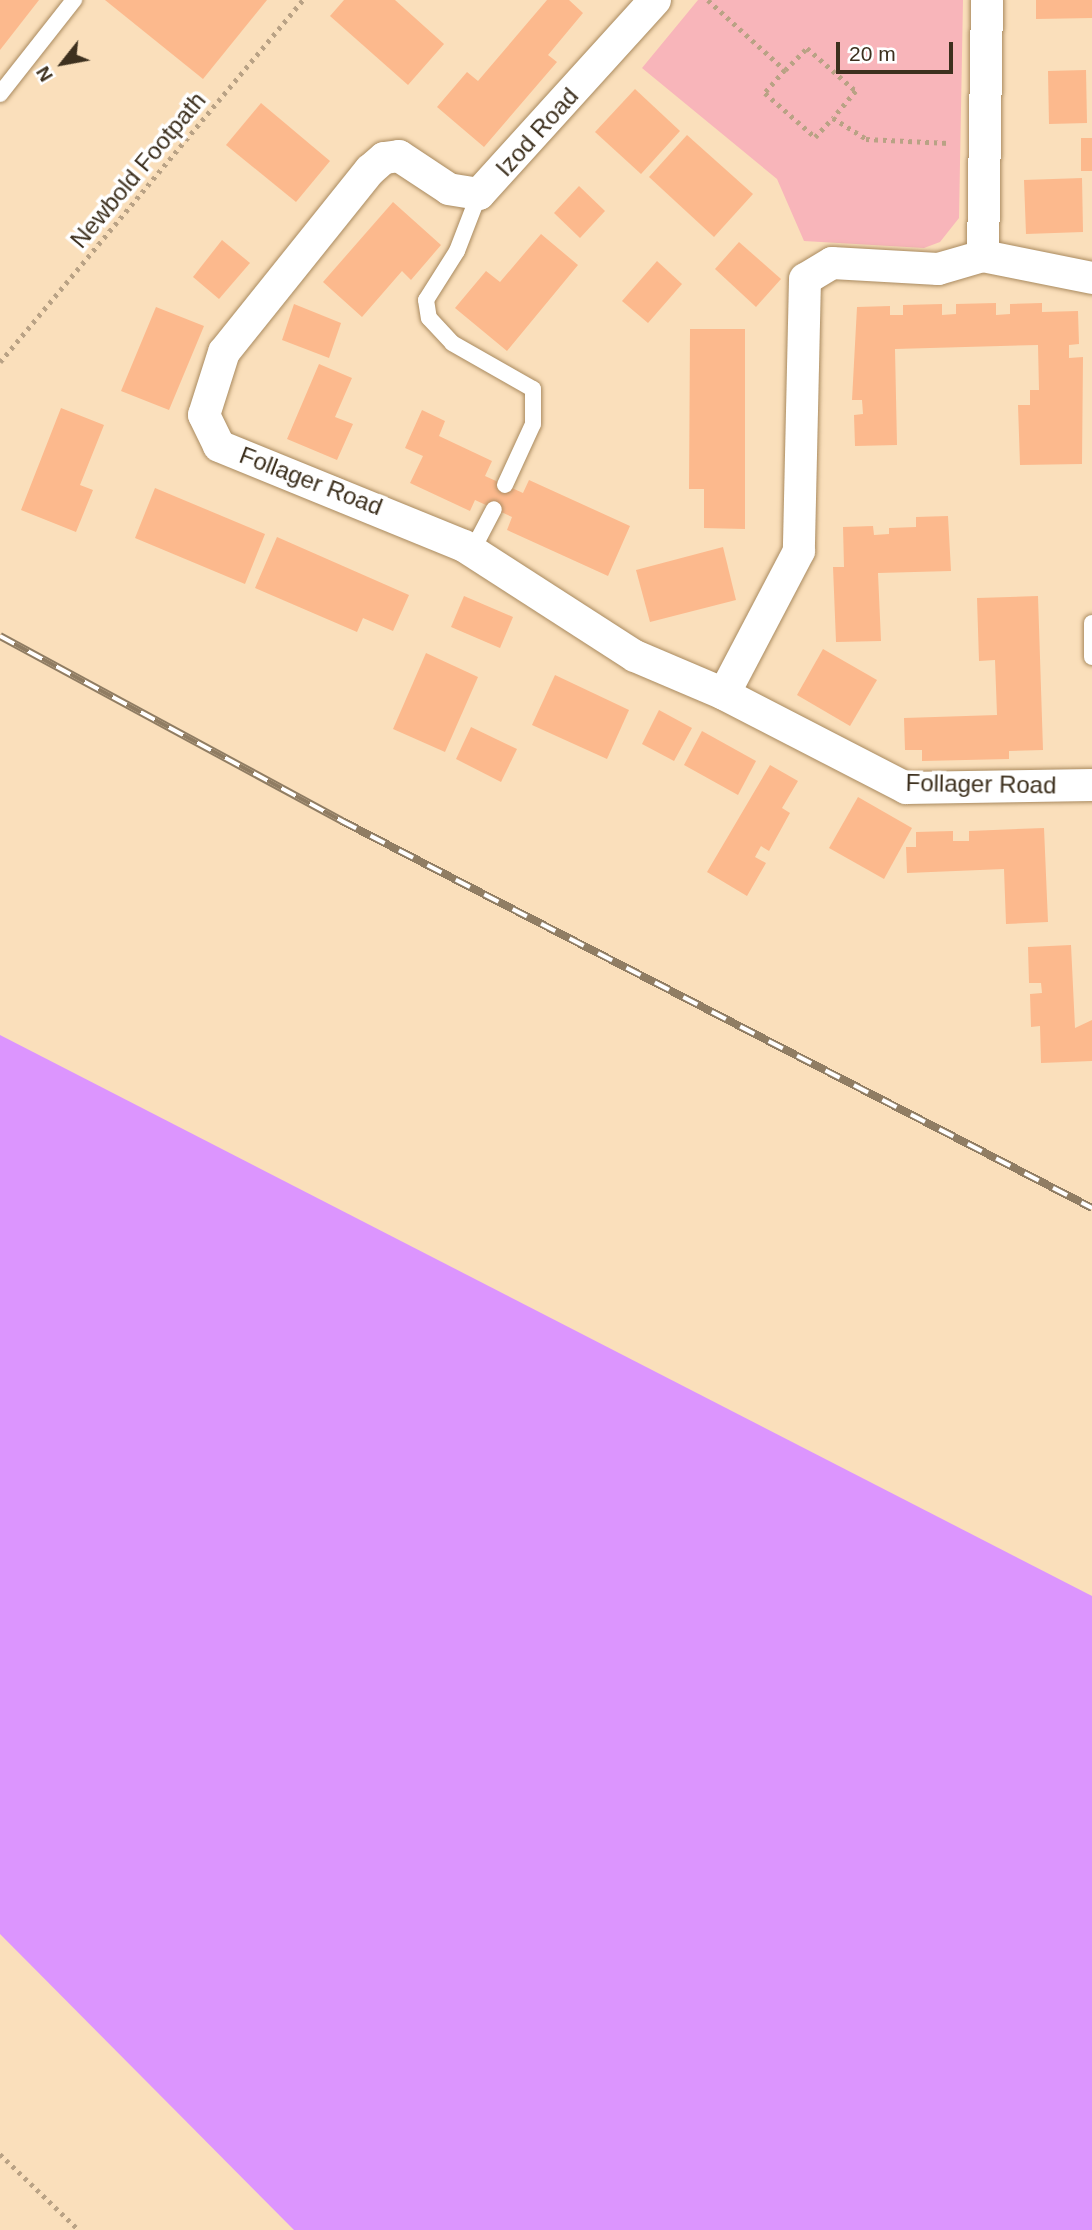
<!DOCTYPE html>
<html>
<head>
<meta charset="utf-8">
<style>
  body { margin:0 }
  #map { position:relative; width:1092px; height:2230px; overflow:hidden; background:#fadfbb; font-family:Helvetica,sans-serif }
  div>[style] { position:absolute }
  .green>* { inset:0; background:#f8b5ba }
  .water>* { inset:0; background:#dc95fe }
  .building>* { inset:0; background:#fcb98d }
  .path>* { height:4.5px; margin-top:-2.25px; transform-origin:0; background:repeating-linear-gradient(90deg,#b9a285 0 3.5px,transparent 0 8.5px) }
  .roads { filter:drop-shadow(0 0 2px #a98a5f) drop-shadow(0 0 2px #a98a5f) }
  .service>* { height:16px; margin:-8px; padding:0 8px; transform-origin:8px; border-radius:8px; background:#fff }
  .minor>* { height:32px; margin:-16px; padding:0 16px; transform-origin:16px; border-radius:16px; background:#fff }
  .rail>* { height:8px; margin-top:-4px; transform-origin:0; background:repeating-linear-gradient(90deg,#fff 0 16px,#907d63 0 32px); box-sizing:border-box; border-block:2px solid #907d63 }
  span { translate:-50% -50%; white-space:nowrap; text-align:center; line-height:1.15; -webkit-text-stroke:7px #fff; paint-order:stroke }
  .street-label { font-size:24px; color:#3d301e }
  .north { position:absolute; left:28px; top:28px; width:70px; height:70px; -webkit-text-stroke:5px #fff; paint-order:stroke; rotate:239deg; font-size:19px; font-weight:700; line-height:28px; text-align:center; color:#3d301e }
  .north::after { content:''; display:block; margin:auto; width:24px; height:32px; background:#3d301e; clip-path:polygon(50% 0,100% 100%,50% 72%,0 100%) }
  .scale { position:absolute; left:836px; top:42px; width:117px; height:32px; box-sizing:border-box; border:4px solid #3d301e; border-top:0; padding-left:9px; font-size:21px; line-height:24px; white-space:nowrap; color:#3d301e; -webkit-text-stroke:5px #fff; paint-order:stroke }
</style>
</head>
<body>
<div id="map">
  <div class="green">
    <i style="clip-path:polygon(698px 0,963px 0,959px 218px,940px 242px,924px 248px,804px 241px,777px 179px,642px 68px)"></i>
  </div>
  <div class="water">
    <i style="clip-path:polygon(0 1035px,1092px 1596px,1092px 2230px,294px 2230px,0 1934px)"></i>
  </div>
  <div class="building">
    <i style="clip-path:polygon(0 0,39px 0,0 50px)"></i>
    <i style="clip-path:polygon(105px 0,267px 0,203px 79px)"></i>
    <i style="clip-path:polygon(344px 0,395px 0,444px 44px,408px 85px,330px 16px)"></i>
    <i style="clip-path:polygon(547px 0,569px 0,583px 13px,548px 55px,557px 62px,484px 147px,437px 107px,467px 72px,478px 81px)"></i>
    <i style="clip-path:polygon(1036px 0,1092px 0,1092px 18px,1036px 19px)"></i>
    <i style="clip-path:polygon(1086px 70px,1087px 123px,1049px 124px,1048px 71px)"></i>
    <i style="clip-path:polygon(635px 89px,680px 131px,641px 174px,595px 132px)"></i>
    <i style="clip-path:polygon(261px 103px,330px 161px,296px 202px,226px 145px)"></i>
    <i style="clip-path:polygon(687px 135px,753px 194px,714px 237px,649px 177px)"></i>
    <i style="clip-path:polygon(1081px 138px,1092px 138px,1092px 171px,1081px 171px)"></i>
    <i style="clip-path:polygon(1082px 178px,1083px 232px,1026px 234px,1024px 180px)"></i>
    <i style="clip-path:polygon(579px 186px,605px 211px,580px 238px,554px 213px)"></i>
    <i style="clip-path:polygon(393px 202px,441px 245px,411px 280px,402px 271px,362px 317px,323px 282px)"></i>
    <i style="clip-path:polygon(541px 234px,578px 265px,507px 351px,455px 308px,486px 271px,500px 282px)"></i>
    <i style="clip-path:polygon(222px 240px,250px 263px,219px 299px,193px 277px)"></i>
    <i style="clip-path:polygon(739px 242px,781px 279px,756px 307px,715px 269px)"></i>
    <i style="clip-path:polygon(657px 261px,682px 284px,648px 323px,622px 301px)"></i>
    <i style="clip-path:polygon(996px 303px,996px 315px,1010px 314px,1010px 304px,1042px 303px,1042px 312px,1078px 311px,1079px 344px,1069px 345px,1069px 358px,1083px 357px,1082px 464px,1020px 465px,1018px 405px,1030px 405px,1030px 390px,1039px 390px,1038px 345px,895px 349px,897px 445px,855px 446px,854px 415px,863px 414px,862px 400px,852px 400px,857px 307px,890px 306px,890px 315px,903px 315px,903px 305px,942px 304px,942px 315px,956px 314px,956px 304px)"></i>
    <i style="clip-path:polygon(294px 304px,341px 323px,329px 358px,282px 340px)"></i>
    <i style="clip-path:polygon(156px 307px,204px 326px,169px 410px,121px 391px)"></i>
    <i style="clip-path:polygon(690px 329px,745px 329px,745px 529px,704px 528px,704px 489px,689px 489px)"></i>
    <i style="clip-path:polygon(319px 364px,352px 378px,335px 417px,353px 424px,337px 460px,287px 439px)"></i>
    <i style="clip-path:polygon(61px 408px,104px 425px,80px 485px,93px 490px,76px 532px,21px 510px)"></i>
    <i style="clip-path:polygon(422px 410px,445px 421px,439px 436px,492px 461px,485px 476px,523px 493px,529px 480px,630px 526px,608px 576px,507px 530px,512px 517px,475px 500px,470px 511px,410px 483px,423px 456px,405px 448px)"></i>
    <i style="clip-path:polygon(155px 488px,265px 534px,245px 584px,135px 538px)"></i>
    <i style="clip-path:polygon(948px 516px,951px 571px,878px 573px,881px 641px,836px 642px,833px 567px,844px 567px,843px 527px,873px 526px,874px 535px,889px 534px,889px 528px,916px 527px,916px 517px)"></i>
    <i style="clip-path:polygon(277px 537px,409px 595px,393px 631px,363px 618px,357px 632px,255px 588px)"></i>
    <i style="clip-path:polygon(723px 547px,736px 600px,650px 622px,636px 570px)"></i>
    <i style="clip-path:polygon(464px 596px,513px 617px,500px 648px,451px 627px)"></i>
    <i style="clip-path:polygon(1038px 596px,1043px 750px,1009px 751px,1009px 759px,922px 761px,922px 750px,905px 750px,904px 718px,997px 715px,995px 660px,979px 661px,977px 598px)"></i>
    <i style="clip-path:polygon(823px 649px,877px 680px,850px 726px,797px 695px)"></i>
    <i style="clip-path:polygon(426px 653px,478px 677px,445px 752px,393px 729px)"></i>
    <i style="clip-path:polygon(555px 675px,629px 710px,607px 759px,532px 725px)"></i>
    <i style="clip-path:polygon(659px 710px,692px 728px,674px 761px,642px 744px)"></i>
    <i style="clip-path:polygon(471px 727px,517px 749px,501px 782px,456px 759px)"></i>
    <i style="clip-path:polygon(702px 731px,756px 761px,738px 795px,684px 765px)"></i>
    <i style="clip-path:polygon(770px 765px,798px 781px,782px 808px,790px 813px,769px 851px,761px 846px,755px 857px,766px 863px,747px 896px,707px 872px)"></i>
    <i style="clip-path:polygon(858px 797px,912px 828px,884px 879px,829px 848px)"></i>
    <i style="clip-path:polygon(1044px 828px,1048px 922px,1006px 924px,1004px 869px,907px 873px,906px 847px,916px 847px,916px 832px,953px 831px,953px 841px,969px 841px,969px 831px)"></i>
    <i style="clip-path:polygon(1071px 945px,1075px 1028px,1092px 1020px,1092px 1061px,1041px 1063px,1040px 1026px,1031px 1027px,1030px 994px,1042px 993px,1041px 983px,1029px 983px,1028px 947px)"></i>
  </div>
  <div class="path">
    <i style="left:708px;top:0;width:104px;rotate:42.3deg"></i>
    <i style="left:785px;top:70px;width:30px;rotate:131deg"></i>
    <i style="left:765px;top:93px;width:67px;rotate:41.3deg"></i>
    <i style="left:815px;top:137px;width:26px;rotate:-47deg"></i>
    <i style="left:833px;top:118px;width:39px;rotate:32deg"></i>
    <i style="left:866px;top:139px;width:83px;rotate:2.8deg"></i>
    <i style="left:785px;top:70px;width:31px;rotate:-45deg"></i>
    <i style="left:807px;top:48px;width:65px;rotate:41.3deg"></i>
    <i style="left:856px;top:91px;width:35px;rotate:130deg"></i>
    <i style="left:0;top:362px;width:472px;rotate:-50.1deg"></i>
    <i style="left:0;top:2154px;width:110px;rotate:43.9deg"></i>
  </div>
  <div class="roads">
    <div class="service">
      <i style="left:0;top:94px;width:120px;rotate:-51.8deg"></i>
      <i style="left:479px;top:194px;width:61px;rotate:111.1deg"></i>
      <i style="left:457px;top:251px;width:58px;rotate:122.3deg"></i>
      <i style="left:426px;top:300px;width:18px;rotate:81deg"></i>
      <i style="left:429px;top:318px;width:34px;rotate:47deg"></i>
      <i style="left:452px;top:343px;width:93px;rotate:29.6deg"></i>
      <i style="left:533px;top:389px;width:35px;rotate:90deg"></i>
      <i style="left:533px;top:424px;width:67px;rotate:114.7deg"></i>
      <i style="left:472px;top:551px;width:47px;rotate:-62.4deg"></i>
      <i style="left:1092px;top:623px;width:34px;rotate:90deg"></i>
    </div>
    <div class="minor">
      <i style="left:655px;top:0;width:262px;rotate:132.2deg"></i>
      <i style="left:479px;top:194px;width:30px;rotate:-171deg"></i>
      <i style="left:449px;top:189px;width:60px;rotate:-146.6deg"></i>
      <i style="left:399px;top:156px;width:15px;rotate:172deg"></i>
      <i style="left:384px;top:158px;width:18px;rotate:139deg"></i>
      <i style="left:370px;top:170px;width:233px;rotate:128.7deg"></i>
      <i style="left:224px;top:352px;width:66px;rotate:107.6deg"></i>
      <i style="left:204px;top:415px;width:34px;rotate:64deg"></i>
      <i style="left:219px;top:446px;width:265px;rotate:22.2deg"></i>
      <i style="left:464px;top:546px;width:203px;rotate:32.8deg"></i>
      <i style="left:635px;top:656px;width:97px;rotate:23.1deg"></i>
      <i style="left:987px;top:0;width:256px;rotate:90.9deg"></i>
      <i style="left:983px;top:256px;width:111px;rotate:11.4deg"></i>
      <i style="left:983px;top:256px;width:47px;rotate:163.9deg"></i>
      <i style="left:938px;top:269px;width:106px;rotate:-176.8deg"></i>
      <i style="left:832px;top:263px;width:31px;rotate:149deg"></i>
      <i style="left:805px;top:279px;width:272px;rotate:91.3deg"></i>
      <i style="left:799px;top:551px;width:161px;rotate:117.7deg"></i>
      <i style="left:724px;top:694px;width:205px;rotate:27.3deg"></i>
      <i style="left:906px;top:788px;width:186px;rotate:-0.9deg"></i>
    </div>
  </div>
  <div class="rail">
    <i style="left:0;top:636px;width:389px;rotate:28.4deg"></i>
    <i style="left:342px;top:821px;width:844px;rotate:27.29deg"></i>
  </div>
  <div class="street-label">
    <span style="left:537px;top:132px;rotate:-48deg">Izod Road</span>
    <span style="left:138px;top:170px;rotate:-50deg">Newbold Footpath</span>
    <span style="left:311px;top:481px;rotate:21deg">Follager Road</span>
    <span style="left:981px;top:784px;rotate:1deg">Follager Road</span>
  </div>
  <div class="north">N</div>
  <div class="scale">20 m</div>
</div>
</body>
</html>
